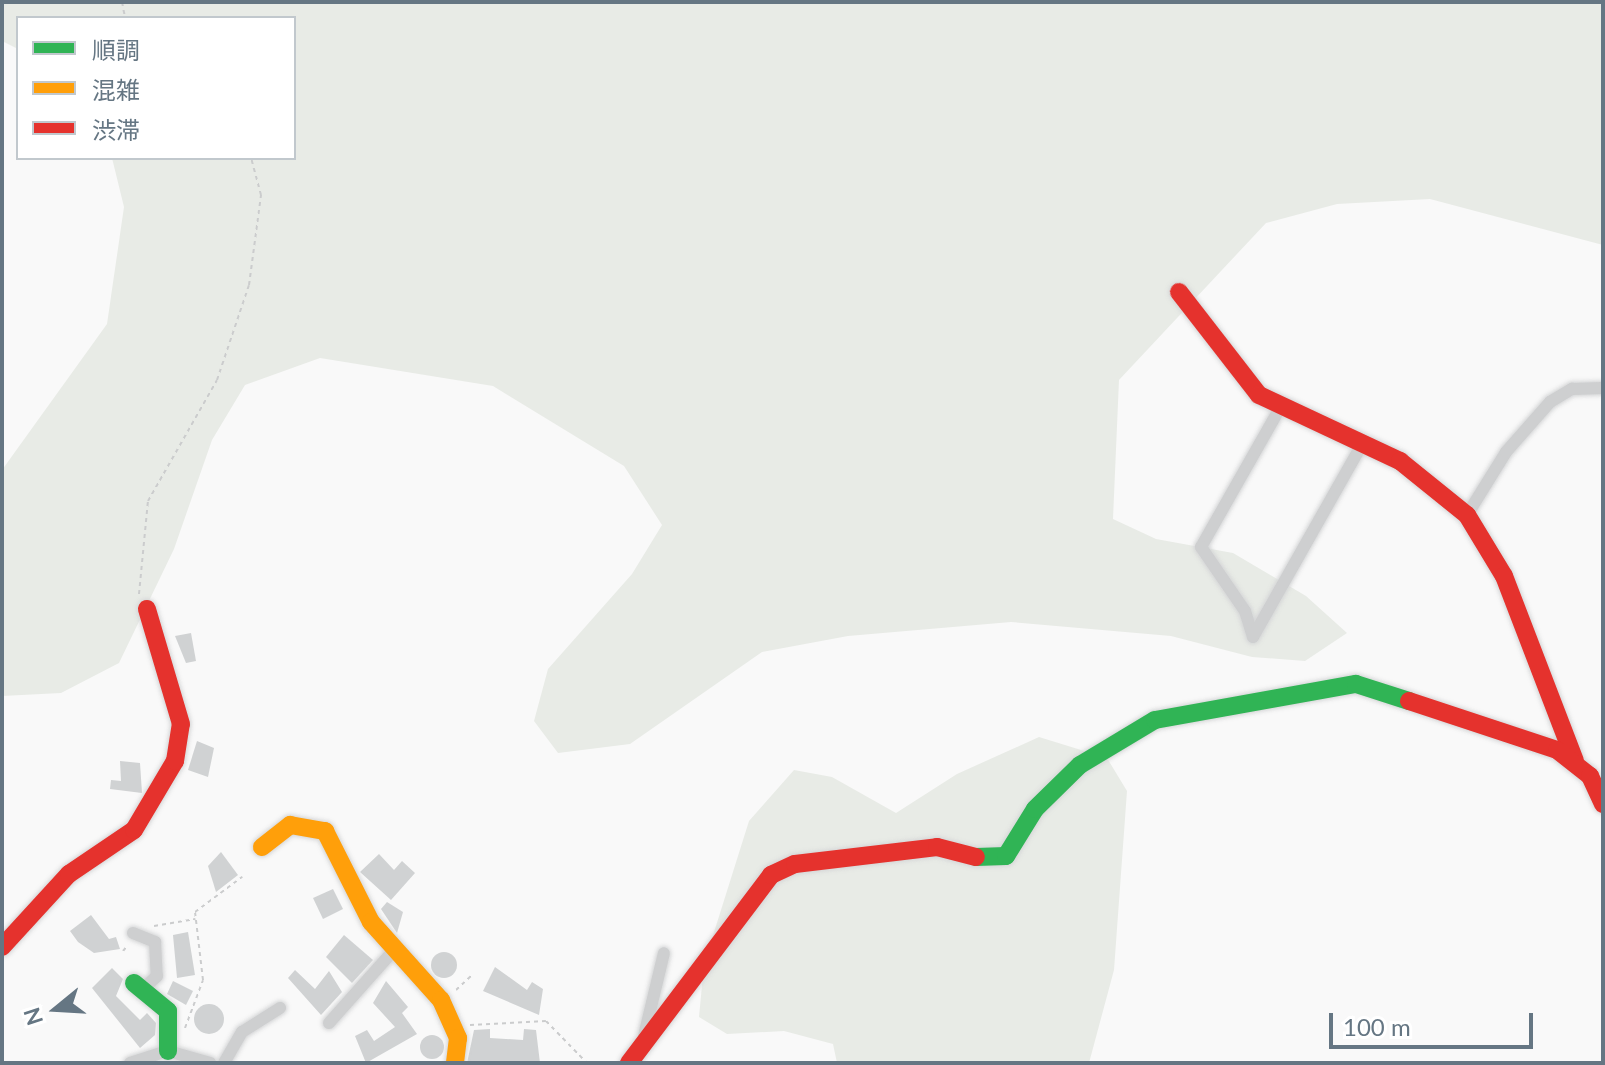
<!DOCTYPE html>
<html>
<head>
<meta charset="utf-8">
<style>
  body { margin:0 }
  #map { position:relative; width:1605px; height:1065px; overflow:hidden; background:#f9f9f9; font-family:Lato,"Noto Sans JP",sans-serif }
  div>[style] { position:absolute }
  .green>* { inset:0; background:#e8ebe6 }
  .building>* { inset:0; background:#d0d2d3 }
  .round { border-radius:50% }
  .path>* { height:2px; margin-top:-1px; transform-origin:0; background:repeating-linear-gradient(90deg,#cbcccd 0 4px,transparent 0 8px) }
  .roads { filter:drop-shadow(0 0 2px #d5d6d7) drop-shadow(0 0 2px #d5d6d7) }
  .street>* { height:12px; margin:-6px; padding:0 6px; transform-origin:6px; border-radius:6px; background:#cecfd0 }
  .fast>* { height:18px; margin:-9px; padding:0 9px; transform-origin:9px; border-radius:9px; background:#30b455 }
  .slow>* { height:18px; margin:-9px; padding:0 9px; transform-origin:9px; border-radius:9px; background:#ff9f0a }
  .jam>* { height:18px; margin:-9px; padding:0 9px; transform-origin:9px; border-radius:9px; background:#e5322d }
  span { translate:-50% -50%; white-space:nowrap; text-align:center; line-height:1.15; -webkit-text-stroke:8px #fff; paint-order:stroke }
  .frame { position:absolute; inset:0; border:4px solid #657683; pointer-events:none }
  .legend { position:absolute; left:16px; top:16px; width:280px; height:144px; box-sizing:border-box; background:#fff; border:2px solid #c1c8cd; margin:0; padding:10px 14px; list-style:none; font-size:24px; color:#657683 }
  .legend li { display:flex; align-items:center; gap:16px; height:40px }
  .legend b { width:40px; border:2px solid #c1c8cd }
  .north { position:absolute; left:16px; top:969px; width:80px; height:80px; -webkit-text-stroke:6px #fff; paint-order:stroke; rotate:252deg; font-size:22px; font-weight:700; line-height:32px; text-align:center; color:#657683 }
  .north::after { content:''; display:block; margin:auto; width:28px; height:36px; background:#657683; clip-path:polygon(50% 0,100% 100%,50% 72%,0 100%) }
  .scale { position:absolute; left:1329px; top:1013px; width:204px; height:36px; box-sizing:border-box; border:4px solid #657683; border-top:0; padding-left:10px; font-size:24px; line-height:28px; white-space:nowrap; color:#657683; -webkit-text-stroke:6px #fff; paint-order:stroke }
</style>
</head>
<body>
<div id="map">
  <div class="green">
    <i style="clip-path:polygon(2px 2px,1603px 2px,1603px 245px,1430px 199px,1337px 204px,1266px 223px,1119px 380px,1113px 519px,1156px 539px,1233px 553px,1306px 596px,1347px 633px,1305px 661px,1252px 657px,1171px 636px,1011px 622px,848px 636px,762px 652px,630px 744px,558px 753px,534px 721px,548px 669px,632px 574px,662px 525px,624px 466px,493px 386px,320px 358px,245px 385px,212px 440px,174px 549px,119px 663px,61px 693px,2px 696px,2px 470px,107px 324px,124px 207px,112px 158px,294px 158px,294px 18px,18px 18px,18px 49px,2px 41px)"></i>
    <i style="clip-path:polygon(1039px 737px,1107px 758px,1127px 791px,1114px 970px,1089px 1063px,837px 1063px,833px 1044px,784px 1031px,727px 1034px,699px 1017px,704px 964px,749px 821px,794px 770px,832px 777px,896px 813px,957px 774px)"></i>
  </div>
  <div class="building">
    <i style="clip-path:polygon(191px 633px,196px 661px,186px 663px,175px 636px)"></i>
    <i style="clip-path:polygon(197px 741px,214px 748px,208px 777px,188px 770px)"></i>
    <i style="clip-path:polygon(120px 761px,140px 763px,142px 793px,110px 789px,111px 780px,121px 781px)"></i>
    <i style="clip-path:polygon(221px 852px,238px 875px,216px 892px,208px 866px)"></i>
    <i style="clip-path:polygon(379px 854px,394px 870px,402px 861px,415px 873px,391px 900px,360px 872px)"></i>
    <i style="clip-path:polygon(333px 889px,343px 909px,323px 919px,313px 898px)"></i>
    <i style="clip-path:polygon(387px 902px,403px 912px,397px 933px,381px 909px)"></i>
    <i style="clip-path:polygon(91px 915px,109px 939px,116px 937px,120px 949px,94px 953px,78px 942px,70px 931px)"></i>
    <i style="clip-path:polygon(188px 932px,195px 975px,177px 978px,173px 935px)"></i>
    <i style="clip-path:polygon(344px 935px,373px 960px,352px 983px,326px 957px)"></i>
    <i class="round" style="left:431px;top:952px;width:26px;height:26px"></i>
    <i style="clip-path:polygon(495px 967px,527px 990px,532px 982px,543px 989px,539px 1015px,483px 991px)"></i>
    <i style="clip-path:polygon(112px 968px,123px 979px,116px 996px,140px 1020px,147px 1013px,156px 1023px,155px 1035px,140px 1048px,92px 988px)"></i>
    <i style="clip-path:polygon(295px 970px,315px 989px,329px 971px,342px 992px,321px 1015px,288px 978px)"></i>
    <i style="clip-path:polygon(173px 981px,193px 991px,186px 1005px,167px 994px)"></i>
    <i style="clip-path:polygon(386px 981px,408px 1007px,402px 1013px,417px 1034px,366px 1063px,355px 1036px,367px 1030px,374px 1041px,395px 1027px,373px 1003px)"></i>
    <i class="round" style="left:194px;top:1004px;width:30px;height:30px"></i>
    <i style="clip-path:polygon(490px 1029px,490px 1038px,523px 1040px,524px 1029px,536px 1030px,540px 1063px,467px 1063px,474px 1030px)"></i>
    <i class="round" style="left:420px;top:1035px;width:24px;height:24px"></i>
  </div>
  <div class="path">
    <i style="left:122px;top:2px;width:16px;rotate:79deg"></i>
    <i style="left:139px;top:594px;width:93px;rotate:-84.5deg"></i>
    <i style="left:148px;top:501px;width:139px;rotate:-60.3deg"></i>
    <i style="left:217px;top:380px;width:100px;rotate:-71.4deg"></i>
    <i style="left:249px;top:285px;width:91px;rotate:-82.4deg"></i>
    <i style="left:261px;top:195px;width:38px;rotate:-105deg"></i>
    <i style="left:154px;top:926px;width:42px;rotate:-9.7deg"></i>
    <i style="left:123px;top:951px;width:8px;rotate:-50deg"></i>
    <i style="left:456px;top:990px;width:23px;rotate:-43deg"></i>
    <i style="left:470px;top:1025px;width:76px;rotate:-3deg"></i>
    <i style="left:546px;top:1021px;width:59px;rotate:45.7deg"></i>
    <i style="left:185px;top:1028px;width:51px;rotate:-69.4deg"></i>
    <i style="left:203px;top:980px;width:68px;rotate:-96.7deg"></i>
    <i style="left:195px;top:912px;width:59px;rotate:-36.7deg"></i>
  </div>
  <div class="roads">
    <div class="street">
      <i style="left:1280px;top:408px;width:160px;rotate:119.6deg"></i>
      <i style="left:1201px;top:547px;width:78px;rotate:55.5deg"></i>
      <i style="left:1245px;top:611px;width:27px;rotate:73deg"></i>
      <i style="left:1253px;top:637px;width:222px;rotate:-60.5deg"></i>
      <i style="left:1467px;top:515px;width:74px;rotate:-58.2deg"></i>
      <i style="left:1506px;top:452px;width:67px;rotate:-48.7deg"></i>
      <i style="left:1550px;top:402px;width:26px;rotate:-31deg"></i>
      <i style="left:1572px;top:389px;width:31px;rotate:-2deg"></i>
      <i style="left:133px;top:933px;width:24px;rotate:22deg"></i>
      <i style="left:155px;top:942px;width:34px;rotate:87deg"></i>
      <i style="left:157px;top:976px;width:19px;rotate:137deg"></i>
      <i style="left:329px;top:1023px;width:98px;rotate:-48.3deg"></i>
      <i style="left:644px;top:1036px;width:85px;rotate:-76.5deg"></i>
      <i style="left:130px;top:1063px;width:40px;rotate:-18deg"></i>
      <i style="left:168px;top:1051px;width:44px;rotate:15.9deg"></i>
      <i style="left:224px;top:1063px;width:36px;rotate:-60deg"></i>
      <i style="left:242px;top:1032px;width:45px;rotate:-32.3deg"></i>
    </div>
    <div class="fast">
      <i style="left:976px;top:857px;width:30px;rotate:-2deg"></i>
      <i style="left:1006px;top:856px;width:55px;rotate:-58.3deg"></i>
      <i style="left:1035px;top:809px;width:63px;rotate:-44.4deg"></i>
      <i style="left:1080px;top:765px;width:87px;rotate:-31deg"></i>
      <i style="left:1155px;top:720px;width:204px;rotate:-10.2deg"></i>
      <i style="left:1356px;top:684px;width:56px;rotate:17.8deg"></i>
      <i style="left:134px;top:983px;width:44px;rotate:39.5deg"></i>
      <i style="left:168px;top:1011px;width:40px;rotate:90deg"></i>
    </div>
    <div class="slow">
      <i style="left:262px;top:847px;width:36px;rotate:-38deg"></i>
      <i style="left:290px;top:825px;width:36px;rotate:10deg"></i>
      <i style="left:325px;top:831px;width:102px;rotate:63.2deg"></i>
      <i style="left:371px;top:922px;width:105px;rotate:48.1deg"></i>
      <i style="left:441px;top:1000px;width:42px;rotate:65.9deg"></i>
      <i style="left:458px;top:1038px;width:25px;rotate:97deg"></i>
    </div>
    <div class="jam">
      <i style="left:1179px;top:292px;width:130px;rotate:52.2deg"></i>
      <i style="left:1259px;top:395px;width:156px;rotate:25.1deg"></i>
      <i style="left:1400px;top:461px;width:86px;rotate:38.9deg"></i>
      <i style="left:1467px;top:515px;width:71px;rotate:58.8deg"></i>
      <i style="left:1504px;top:576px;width:198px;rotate:69deg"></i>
      <i style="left:1409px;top:701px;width:156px;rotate:18.3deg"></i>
      <i style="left:1557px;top:750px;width:42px;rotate:38.2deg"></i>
      <i style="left:1590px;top:776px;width:31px;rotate:65deg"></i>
      <i style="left:2px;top:947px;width:99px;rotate:-47.5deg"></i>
      <i style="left:69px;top:874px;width:78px;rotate:-34.1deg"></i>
      <i style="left:134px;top:830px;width:80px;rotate:-59.3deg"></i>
      <i style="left:175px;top:761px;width:37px;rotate:-81deg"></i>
      <i style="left:181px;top:724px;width:120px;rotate:-106.5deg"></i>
      <i style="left:629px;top:1063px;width:236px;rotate:-52.9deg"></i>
      <i style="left:771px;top:875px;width:26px;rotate:-25deg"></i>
      <i style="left:795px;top:864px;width:143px;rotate:-6.8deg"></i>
      <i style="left:937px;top:847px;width:40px;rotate:14.4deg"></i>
    </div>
  </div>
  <div class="frame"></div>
  <ul class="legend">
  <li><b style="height:10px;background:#30b455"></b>順調</li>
  <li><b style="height:10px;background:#ff9f0a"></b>混雑</li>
  <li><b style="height:10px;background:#e5322d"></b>渋滞</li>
  </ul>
  <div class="north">N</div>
  <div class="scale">100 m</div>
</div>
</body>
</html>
